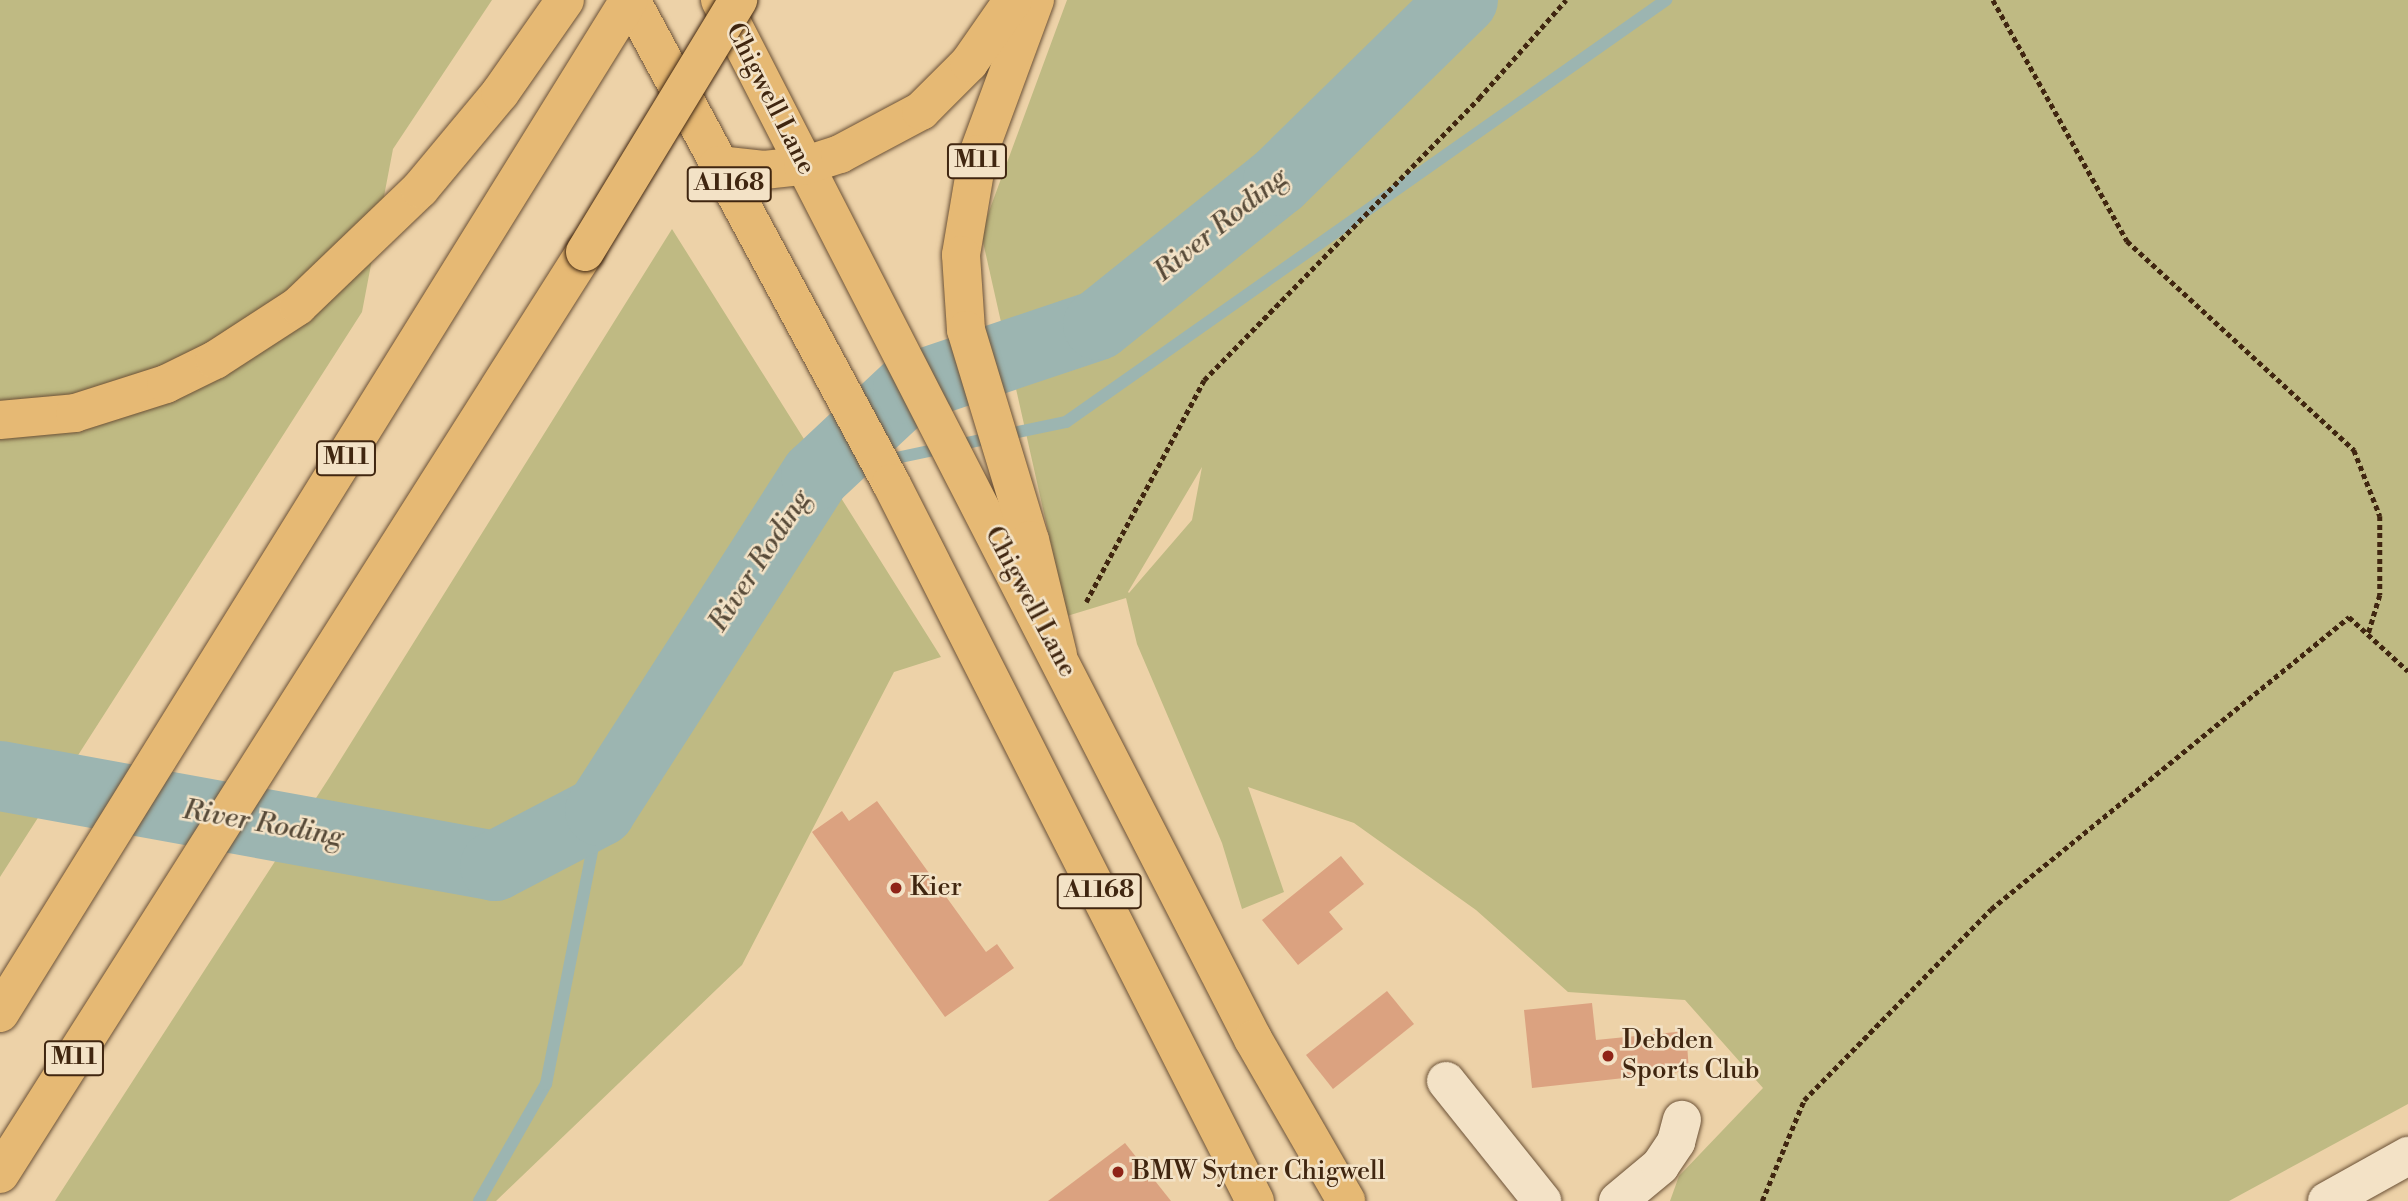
<!DOCTYPE html>
<html>
<head>
<meta charset="utf-8">
<style>
  body { margin:0 }
  #map { position:relative; width:2408px; height:1201px; overflow:hidden; background:#edd2a8; font-family:"Libre Bodoni",serif }
  div>[style] { position:absolute }
  .green>* { inset:0; background:#bfba83 }
  .stream>* { height:12px; margin:-6px; padding:0 6px; transform-origin:6px; border-radius:6px; background:#9cb5b1 }
  .river>* { height:70px; margin:-35px; padding:0 35px; transform-origin:35px; border-radius:35px; background:#9cb5b1 }
  .building>* { inset:0; background:#dba280 }
  .path>* { height:4.5px; margin-top:-2.25px; transform-origin:0; background:repeating-linear-gradient(90deg,#402610 0 5px,transparent 0 8.5px) }
  .roads { filter:drop-shadow(0 0 2px #6b5136) drop-shadow(0 0 2px #6b5136) }
  .minor>* { height:38px; margin:-19px; padding:0 19px; transform-origin:19px; border-radius:19px; background:#f3e2c6 }
  .major>* { height:38px; margin:-19px; padding:0 19px; transform-origin:19px; border-radius:19px; background:#e6b974 }
  .highway>* { height:38px; margin:-19px; padding:0 19px; transform-origin:19px; border-radius:19px; background:#e6b974 }
  .bridges { filter:drop-shadow(0 0 2px #402610) drop-shadow(0 0 2px #402610) }
  .highway-bridge>* { height:38px; margin:-19px; padding:0 19px; transform-origin:19px; border-radius:19px; background:#e6b974 }
  .dots>* { width:19px; height:19px; translate:-50% -50%; box-sizing:border-box; border:4px solid #f3e2c6; border-radius:50% }
  span { translate:-50% -50%; white-space:nowrap; text-align:center; line-height:1.15; -webkit-text-stroke:5px #f3e2c6; paint-order:stroke }
  .shield-label span { padding:2px 5px; background:#f3e2c6; border:2px solid; border-radius:5px; -webkit-text-stroke-width:0 }
  .shield-label { font-size:24px; color:#402610; font-weight:700 }
  .street-label { font-size:26px; color:#402610 }
  .poi-label { font-size:26px; color:#402610 }
  .left { translate:0 -50%; text-align:left }
  .water-label { font-size:28px; color:#574a38; font-style:italic }
</style>
</head>
<body>
<div id="map">
  <div class="green">
    <i style="clip-path:polygon(0 0,492px 0,393px 149px,362px 312px,0 877px)"></i>
    <i style="clip-path:polygon(evenodd,1067px 0,2408px 0,2408px 1104px,2229px 1201px,1670px 1201px,1679px 1176px,1763px 1088px,1685px 1000px,1568px 992px,1476px 910px,1354px 823px,1248px 787px,1284px 892px,1242px 909px,1222px 843px,1137px 644px,1126px 598px,1067px 616px,981px 233px,1067px 0,1202px 467px,1192px 520px,1129px 593px,1128px 592px,1202px 467px)"></i>
    <i style="clip-path:polygon(672px 229px,941px 657px,894px 672px,742px 965px,496px 1201px,55px 1201px,329px 778px)"></i>
  </div>
  <div class="stream">
    <i style="left:816px;top:475px;width:256px;rotate:-12deg"></i>
    <i style="left:1066px;top:422px;width:734px;rotate:-35.12deg"></i>
    <i style="left:479px;top:1201px;width:135px;rotate:-60.2deg"></i>
    <i style="left:546px;top:1084px;width:278px;rotate:-78.8deg"></i>
  </div>
  <div class="river">
    <i style="left:0;top:776px;width:503px;rotate:10.3deg"></i>
    <i style="left:495px;top:866px;width:119px;rotate:-27.6deg"></i>
    <i style="left:600px;top:811px;width:399px;rotate:-57.3deg"></i>
    <i style="left:816px;top:475px;width:126px;rotate:-43.1deg"></i>
    <i style="left:908px;top:389px;width:200px;rotate:-18.6deg"></i>
    <i style="left:1098px;top:325px;width:231px;rotate:-38.7deg"></i>
    <i style="left:1278px;top:181px;width:259px;rotate:-44.4deg"></i>
  </div>
  <div class="building">
    <i style="clip-path:polygon(877px 801px,986px 952px,997px 944px,1014px 968px,945px 1017px,812px 832px,842px 811px,849px 821px)"></i>
    <i style="clip-path:polygon(1341px 856px,1364px 884px,1329px 912px,1343px 929px,1298px 965px,1262px 920px)"></i>
    <i style="clip-path:polygon(1387px 991px,1414px 1024px,1333px 1089px,1306px 1055px)"></i>
    <i style="clip-path:polygon(1592px 1003px,1596px 1040px,1686px 1031px,1689px 1071px,1532px 1088px,1524px 1010px)"></i>
    <i style="clip-path:polygon(1125px 1143px,1171px 1201px,1048px 1201px)"></i>
  </div>
  <div class="path">
    <i style="left:1993px;top:0;width:276px;rotate:60.9deg"></i>
    <i style="left:2127px;top:241px;width:309px;rotate:42.6deg"></i>
    <i style="left:2354px;top:450px;width:71px;rotate:68.5deg"></i>
    <i style="left:2380px;top:516px;width:79px;rotate:90deg"></i>
    <i style="left:2380px;top:595px;width:42px;rotate:106.7deg"></i>
    <i style="left:1086px;top:602px;width:251px;rotate:-62deg"></i>
    <i style="left:1204px;top:380px;width:394px;rotate:-45.7deg"></i>
    <i style="left:1479px;top:98px;width:131px;rotate:-48.4deg"></i>
    <i style="left:1762px;top:1201px;width:109px;rotate:-67.4deg"></i>
    <i style="left:1804px;top:1100px;width:267px;rotate:-45.6deg"></i>
    <i style="left:1991px;top:909px;width:462px;rotate:-39.2deg"></i>
    <i style="left:2349px;top:617px;width:80px;rotate:42.5deg"></i>
  </div>
  <div class="roads">
    <div class="minor">
      <i style="left:1446px;top:1081px;width:154px;rotate:51.3deg"></i>
      <i style="left:1618px;top:1201px;width:55px;rotate:-39.8deg"></i>
      <i style="left:1660px;top:1166px;width:29px;rotate:-56deg"></i>
      <i style="left:1676px;top:1142px;width:23px;rotate:-75deg"></i>
      <i style="left:2327px;top:1201px;width:93px;rotate:-29.1deg"></i>
    </div>
    <div class="major">
      <i style="left:631px;top:0;width:549px;rotate:61.71deg"></i>
      <i style="left:891px;top:483px;width:805px;rotate:63.12deg"></i>
      <i style="left:720px;top:0;width:1168px;rotate:62.84deg"></i>
      <i style="left:1253px;top:1039px;width:187px;rotate:60.1deg"></i>
      <i style="left:718px;top:165px;width:46px;rotate:6.2deg"></i>
      <i style="left:764px;top:170px;width:39px;rotate:-6deg"></i>
    </div>
    <div class="highway">
      <i style="left:1035px;top:0;width:164px;rotate:110.3deg"></i>
      <i style="left:978px;top:154px;width:102px;rotate:99.6deg"></i>
      <i style="left:961px;top:255px;width:75px;rotate:86.2deg"></i>
      <i style="left:966px;top:330px;width:220px;rotate:73.1deg"></i>
      <i style="left:1030px;top:540px;width:118px;rotate:76.3deg"></i>
      <i style="left:803px;top:166px;width:39px;rotate:-18deg"></i>
      <i style="left:840px;top:154px;width:92px;rotate:-28deg"></i>
      <i style="left:921px;top:111px;width:68px;rotate:-45deg"></i>
      <i style="left:969px;top:63px;width:77px;rotate:-55.1deg"></i>
      <i style="left:0;top:420px;width:75px;rotate:-5.3deg"></i>
      <i style="left:75px;top:413px;width:96px;rotate:-17.7deg"></i>
      <i style="left:166px;top:384px;width:55px;rotate:-26.1deg"></i>
      <i style="left:215px;top:360px;width:99px;rotate:-33deg"></i>
      <i style="left:298px;top:306px;width:169px;rotate:-43.8deg"></i>
      <i style="left:420px;top:189px;width:125px;rotate:-50.2deg"></i>
      <i style="left:500px;top:93px;width:113px;rotate:-55deg"></i>
      <i style="left:0;top:1013px;width:1192px;rotate:-58.16deg"></i>
      <i style="left:0;top:1174px;width:1092px;rotate:-57.61deg"></i>
    </div>
  </div>
  <div class="bridges">
    <div class="highway-bridge">
      <i style="left:585px;top:252px;width:295px;rotate:-58.7deg"></i>
    </div>
  </div>
  <div class="dots">
    <i style="left:896px;top:888px;background:#8f2418"></i>
    <i style="left:1608px;top:1056px;background:#8f2418"></i>
    <i style="left:1118px;top:1172px;background:#8f2418"></i>
  </div>
  <div class="shield-label">
    <span style="left:977px;top:161px">M11</span>
    <span style="left:729px;top:184px">A1168</span>
    <span style="left:346px;top:458px">M11</span>
    <span style="left:1099px;top:891px">A1168</span>
    <span style="left:74px;top:1058px">M11</span>
  </div>
  <div class="street-label">
    <span style="left:770px;top:99px;rotate:63deg">Chigwell Lane</span>
    <span style="left:1030px;top:602px;rotate:62deg">Chigwell Lane</span>
  </div>
  <div class="poi-label">
    <span class="left" style="left:910px;top:888px">Kier</span>
    <span class="left" style="left:1622px;top:1056px">Debden<br>Sports Club</span>
    <span class="left" style="left:1132px;top:1172px">BMW Sytner Chigwell</span>
  </div>
  <div class="water-label">
    <span style="left:1221px;top:225px;rotate:-39deg">River Roding</span>
    <span style="left:760px;top:561px;rotate:-57deg">River Roding</span>
    <span style="left:263px;top:824px;rotate:10deg">River Roding</span>
  </div>
</div>
</body>
</html>
